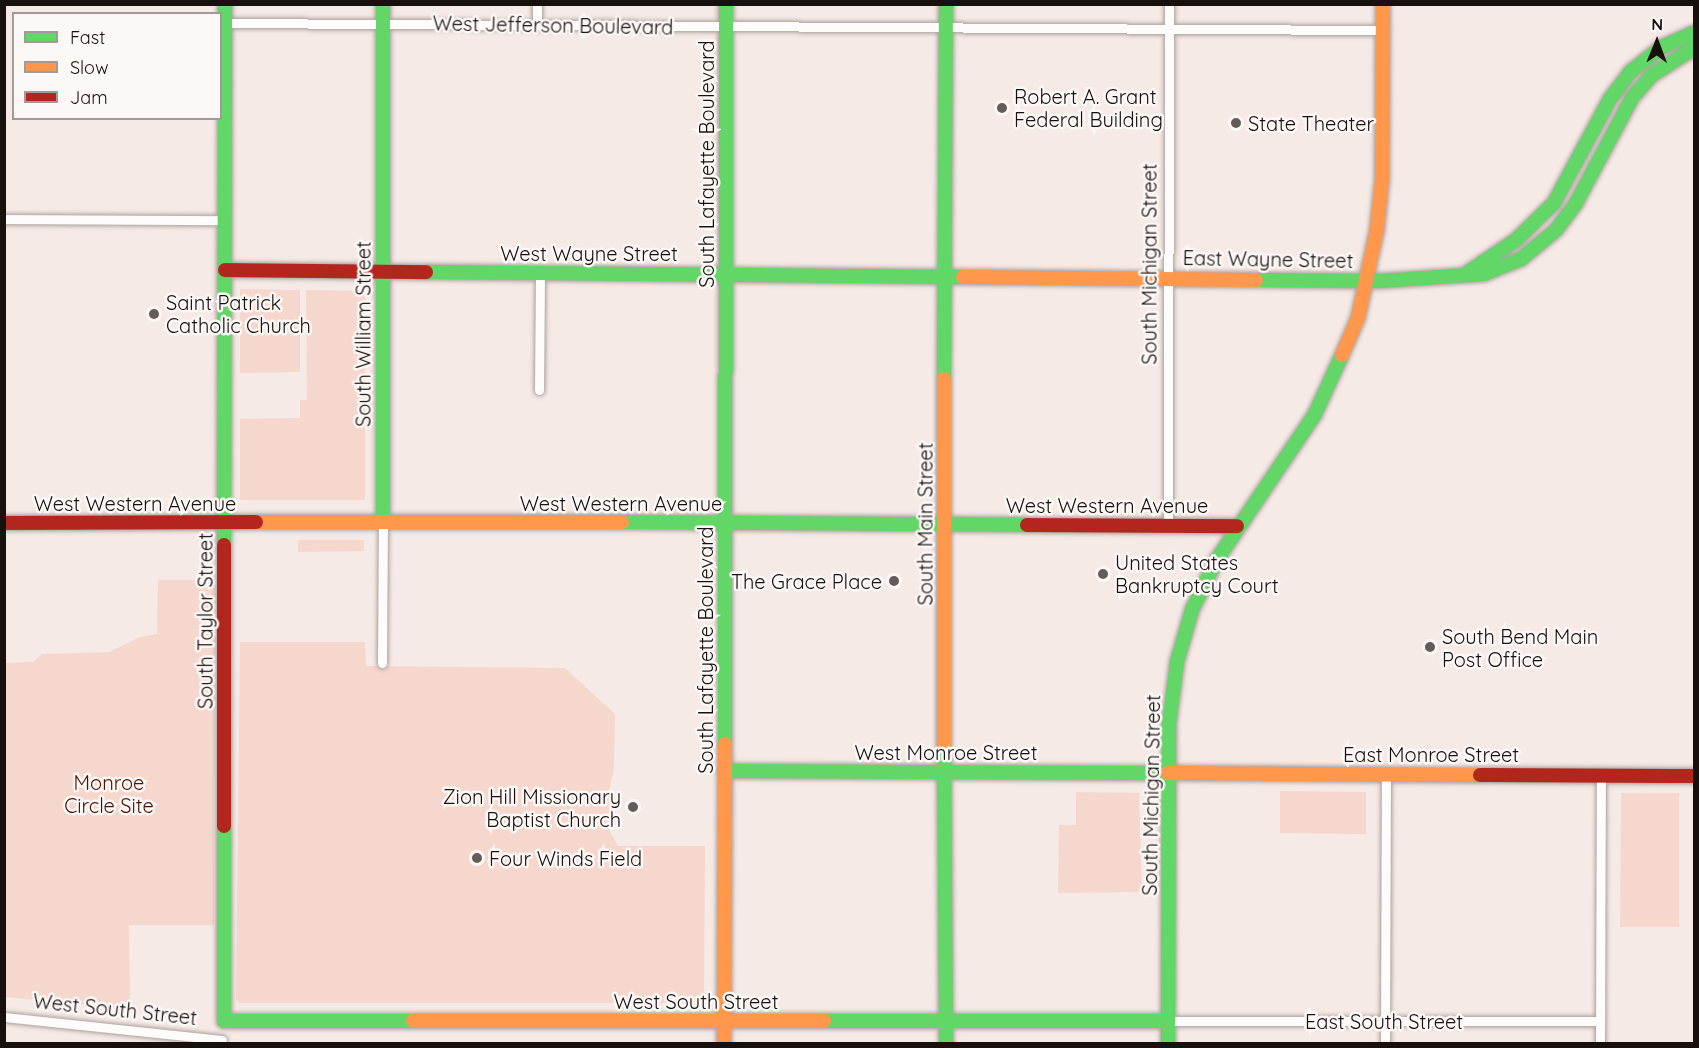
<!DOCTYPE html>
<html>
<head>
<meta charset="utf-8">
<style>
  body { margin:0 }
  #map { position:relative; width:1699px; height:1048px; overflow:hidden; background:#f6eae6; font-family:Quicksand,sans-serif }
  div>[style] { position:absolute }
  .green>* { inset:0; background:#f6d7cd }
  .roads { filter:drop-shadow(0 0 2px #aba19e) drop-shadow(0 0 2px #aba19e) }
  .street>* { height:9px; margin:-4.5px; padding:0 4.5px; transform-origin:4.5px; border-radius:4.5px; background:#fefcfb }
  .fast>* { height:14px; margin:-7px; padding:0 7px; transform-origin:7px; border-radius:7px; background:#63d668 }
  .slow>* { height:14px; margin:-7px; padding:0 7px; transform-origin:7px; border-radius:7px; background:#ff974d }
  .jam>* { height:14px; margin:-7px; padding:0 7px; transform-origin:7px; border-radius:7px; background:#b3261e }
  .dots>* { width:16px; height:16px; translate:-50% -50%; box-sizing:border-box; border:3px solid #fcf8f6; border-radius:50% }
  span { translate:-50% -50%; white-space:nowrap; text-align:center; line-height:1.15; -webkit-text-stroke:5px #fcf8f6; paint-order:stroke }
  .street-label { font-size:20px; color:#17100d }
  .poi-label { font-size:20px; color:#17100d }
  .left { translate:0 -50%; text-align:left }
  .right { translate:-100% -50%; text-align:right }
  .park-label { font-size:20px; color:#4f1100 }
  .frame { position:absolute; inset:0; border:6px solid #17100d; pointer-events:none }
  .legend { position:absolute; left:12px; top:12px; width:210px; height:108px; box-sizing:border-box; background:#fcf8f6; border:2px solid #a09b99; margin:0; padding:8px 10px; list-style:none; font-size:18px; color:#17100d }
  .legend li { display:flex; align-items:center; gap:12px; height:30px }
  .legend b { width:30px; border:2px solid #a09b99 }
  .north { position:absolute; left:1627px; top:12px; width:60px; height:60px; -webkit-text-stroke:4px #fcf8f6; paint-order:stroke; rotate:1deg; font-size:16px; font-weight:700; line-height:24px; text-align:center; color:#17100d }
  .north::after { content:''; display:block; margin:auto; width:21px; height:27px; background:#17100d; clip-path:polygon(50% 0,100% 100%,50% 72%,0 100%) }
</style>
</head>
<body>
<div id="map">
  <div class="green">
    <i style="clip-path:polygon(240px 289px,300px 290px,300px 372px,240px 373px)"></i>
    <i style="clip-path:polygon(306px 290px,365px 291px,365px 500px,240px 500px,240px 419px,300px 418px,300px 400px,307px 400px)"></i>
    <i style="clip-path:polygon(298px 540px,364px 540px,364px 551px,298px 552px)"></i>
    <i style="clip-path:polygon(158px 580px,215px 580px,214px 925px,129px 925px,130px 1009px,5px 997px,5px 663px,33px 662px,42px 654px,109px 652px,140px 637px,157px 634px)"></i>
    <i style="clip-path:polygon(240px 642px,365px 642px,366px 666px,565px 668px,615px 714px,614px 769px,609px 790px,610px 832px,618px 846px,705px 846px,704px 1003px,240px 1003px,236px 1000px)"></i>
    <i style="clip-path:polygon(1280px 791px,1366px 792px,1366px 834px,1280px 833px)"></i>
    <i style="clip-path:polygon(1076px 792px,1139px 793px,1142px 892px,1058px 893px,1059px 825px,1076px 825px)"></i>
    <i style="clip-path:polygon(1621px 793px,1679px 793px,1679px 927px,1620px 927px)"></i>
  </div>
  <div class="roads">
    <div class="street">
      <i style="left:225px;top:23px;width:1158px;rotate:0.35deg"></i>
      <i style="left:537px;top:24px;width:20px;rotate:-90deg"></i>
      <i style="left:4px;top:219px;width:221px;rotate:0.3deg"></i>
      <i style="left:539px;top:390px;width:118px;rotate:-89.5deg"></i>
      <i style="left:1168px;top:524px;width:520px;rotate:-89.89deg"></i>
      <i style="left:382px;top:663px;width:142px;rotate:-89.6deg"></i>
      <i style="left:4px;top:1017px;width:219px;rotate:6deg"></i>
      <i style="left:1168px;top:1021px;width:432px"></i>
      <i style="left:1385px;top:1044px;width:270px;rotate:-89.8deg"></i>
      <i style="left:1600px;top:1044px;width:269px;rotate:-89.8deg"></i>
    </div>
    <div class="fast">
      <i style="left:383px;top:4px;width:517px;rotate:90deg"></i>
      <i style="left:426px;top:272px;width:537px;rotate:0.53deg"></i>
      <i style="left:1467px;top:273px;width:59px;rotate:-34deg"></i>
      <i style="left:1516px;top:240px;width:53px;rotate:-44.2deg"></i>
      <i style="left:1554px;top:203px;width:118px;rotate:-61.7deg"></i>
      <i style="left:1610px;top:99px;width:34px;rotate:-53deg"></i>
      <i style="left:1630px;top:72px;width:41px;rotate:-38deg"></i>
      <i style="left:1662px;top:47px;width:35px;rotate:-24deg"></i>
      <i style="left:1256px;top:280px;width:124px;rotate:0.5deg"></i>
      <i style="left:1380px;top:281px;width:104px;rotate:-3.9deg"></i>
      <i style="left:1484px;top:274px;width:40px;rotate:-22deg"></i>
      <i style="left:1521px;top:259px;width:45px;rotate:-39.6deg"></i>
      <i style="left:1556px;top:230px;width:34px;rotate:-53deg"></i>
      <i style="left:1576px;top:203px;width:119px;rotate:-61.9deg"></i>
      <i style="left:1632px;top:98px;width:30px;rotate:-49deg"></i>
      <i style="left:1652px;top:75px;width:50px;rotate:-32.7deg"></i>
      <i style="left:944px;top:379px;width:375px;rotate:-89.7deg"></i>
      <i style="left:622px;top:522px;width:405px;rotate:0.4deg"></i>
      <i style="left:224px;top:545px;width:541px;rotate:-89.89deg"></i>
      <i style="left:944px;top:743px;width:301px;rotate:89.6deg"></i>
      <i style="left:725px;top:744px;width:740px;rotate:-89.92deg"></i>
      <i style="left:724px;top:771px;width:444px;rotate:0.3deg"></i>
      <i style="left:224px;top:826px;width:195px;rotate:90deg"></i>
      <i style="left:224px;top:1021px;width:189px"></i>
      <i style="left:824px;top:1021px;width:344px"></i>
      <i style="left:1168px;top:1044px;width:320px;rotate:-89.8deg"></i>
      <i style="left:1169px;top:724px;width:63px;rotate:-82.6deg"></i>
      <i style="left:1177px;top:662px;width:54px;rotate:-73.9deg"></i>
      <i style="left:1192px;top:610px;width:55px;rotate:-63.9deg"></i>
      <i style="left:1216px;top:561px;width:177px;rotate:-56deg"></i>
      <i style="left:1315px;top:414px;width:65px;rotate:-65.4deg"></i>
    </div>
    <div class="slow">
      <i style="left:963px;top:277px;width:293px;rotate:0.6deg"></i>
      <i style="left:1342px;top:355px;width:40px;rotate:-66.6deg"></i>
      <i style="left:1358px;top:318px;width:91px;rotate:-77.9deg"></i>
      <i style="left:1377px;top:229px;width:49px;rotate:-84.2deg"></i>
      <i style="left:1382px;top:180px;width:176px;rotate:-89.7deg"></i>
      <i style="left:944px;top:379px;width:364px;rotate:90deg"></i>
      <i style="left:256px;top:522px;width:366px"></i>
      <i style="left:1168px;top:773px;width:312px;rotate:0.4deg"></i>
      <i style="left:413px;top:1021px;width:411px"></i>
      <i style="left:724px;top:1044px;width:300px;rotate:-89.8deg"></i>
    </div>
    <div class="jam">
      <i style="left:225px;top:270px;width:201px;rotate:0.6deg"></i>
      <i style="left:4px;top:523px;width:252px;rotate:-0.2deg"></i>
      <i style="left:1027px;top:525px;width:210px;rotate:0.3deg"></i>
      <i style="left:1480px;top:775px;width:214px;rotate:0.3deg"></i>
      <i style="left:224px;top:826px;width:281px;rotate:-90deg"></i>
    </div>
  </div>
  <div class="dots">
    <i style="left:1002px;top:108px;background:#655c59"></i>
    <i style="left:1236px;top:123px;background:#655c59"></i>
    <i style="left:154px;top:314px;background:#655c59"></i>
    <i style="left:1103px;top:574px;background:#655c59"></i>
    <i style="left:894px;top:581px;background:#655c59"></i>
    <i style="left:1430px;top:647px;background:#655c59"></i>
    <i style="left:633px;top:807px;background:#655c59"></i>
    <i style="left:477px;top:858px;background:#655c59"></i>
  </div>
  <div class="street-label">
    <span style="left:553px;top:25px;rotate:1deg">West Jefferson Boulevard</span>
    <span style="left:706px;top:164px;rotate:-90deg">South Lafayette Boulevard</span>
    <span style="left:589px;top:253px">West Wayne Street</span>
    <span style="left:1268px;top:259px;rotate:1deg">East Wayne Street</span>
    <span style="left:1149px;top:264px;rotate:-90deg">South Michigan Street</span>
    <span style="left:363px;top:334px;rotate:-90deg">South William Street</span>
    <span style="left:135px;top:503px">West Western Avenue</span>
    <span style="left:621px;top:503px">West Western Avenue</span>
    <span style="left:1107px;top:505px">West Western Avenue</span>
    <span style="left:925px;top:524px;rotate:-90deg">South Main Street</span>
    <span style="left:205px;top:621px;rotate:-90deg">South Taylor Street</span>
    <span style="left:705px;top:650px;rotate:-90deg">South Lafayette Boulevard</span>
    <span style="left:946px;top:752px">West Monroe Street</span>
    <span style="left:1431px;top:754px">East Monroe Street</span>
    <span style="left:1151px;top:795px;rotate:-89deg">South Michigan Street</span>
    <span style="left:696px;top:1001px">West South Street</span>
    <span style="left:115px;top:1009px;rotate:6deg">West South Street</span>
    <span style="left:1384px;top:1021px">East South Street</span>
  </div>
  <div class="poi-label">
    <span class="left" style="left:1014px;top:108px">Robert A. Grant<br>Federal Building</span>
    <span class="left" style="left:1248px;top:123px">State Theater</span>
    <span class="left" style="left:166px;top:314px">Saint Patrick<br>Catholic Church</span>
    <span class="left" style="left:1115px;top:574px">United States<br>Bankruptcy Court</span>
    <span class="right" style="left:882px;top:581px">The Grace Place</span>
    <span class="left" style="left:1442px;top:648px">South Bend Main<br>Post Office</span>
    <span class="right" style="left:621px;top:808px">Zion Hill Missionary<br>Baptist Church</span>
    <span class="left" style="left:489px;top:858px">Four Winds Field</span>
  </div>
  <div class="park-label">
    <span style="left:109px;top:794px">Monroe<br>Circle Site</span>
  </div>
  <div class="frame"></div>
  <ul class="legend">
  <li><b style="height:8px;background:#63d668"></b>Fast</li>
  <li><b style="height:8px;background:#ff974d"></b>Slow</li>
  <li><b style="height:8px;background:#b3261e"></b>Jam</li>
  </ul>
  <div class="north">N</div>
</div>
</body>
</html>
